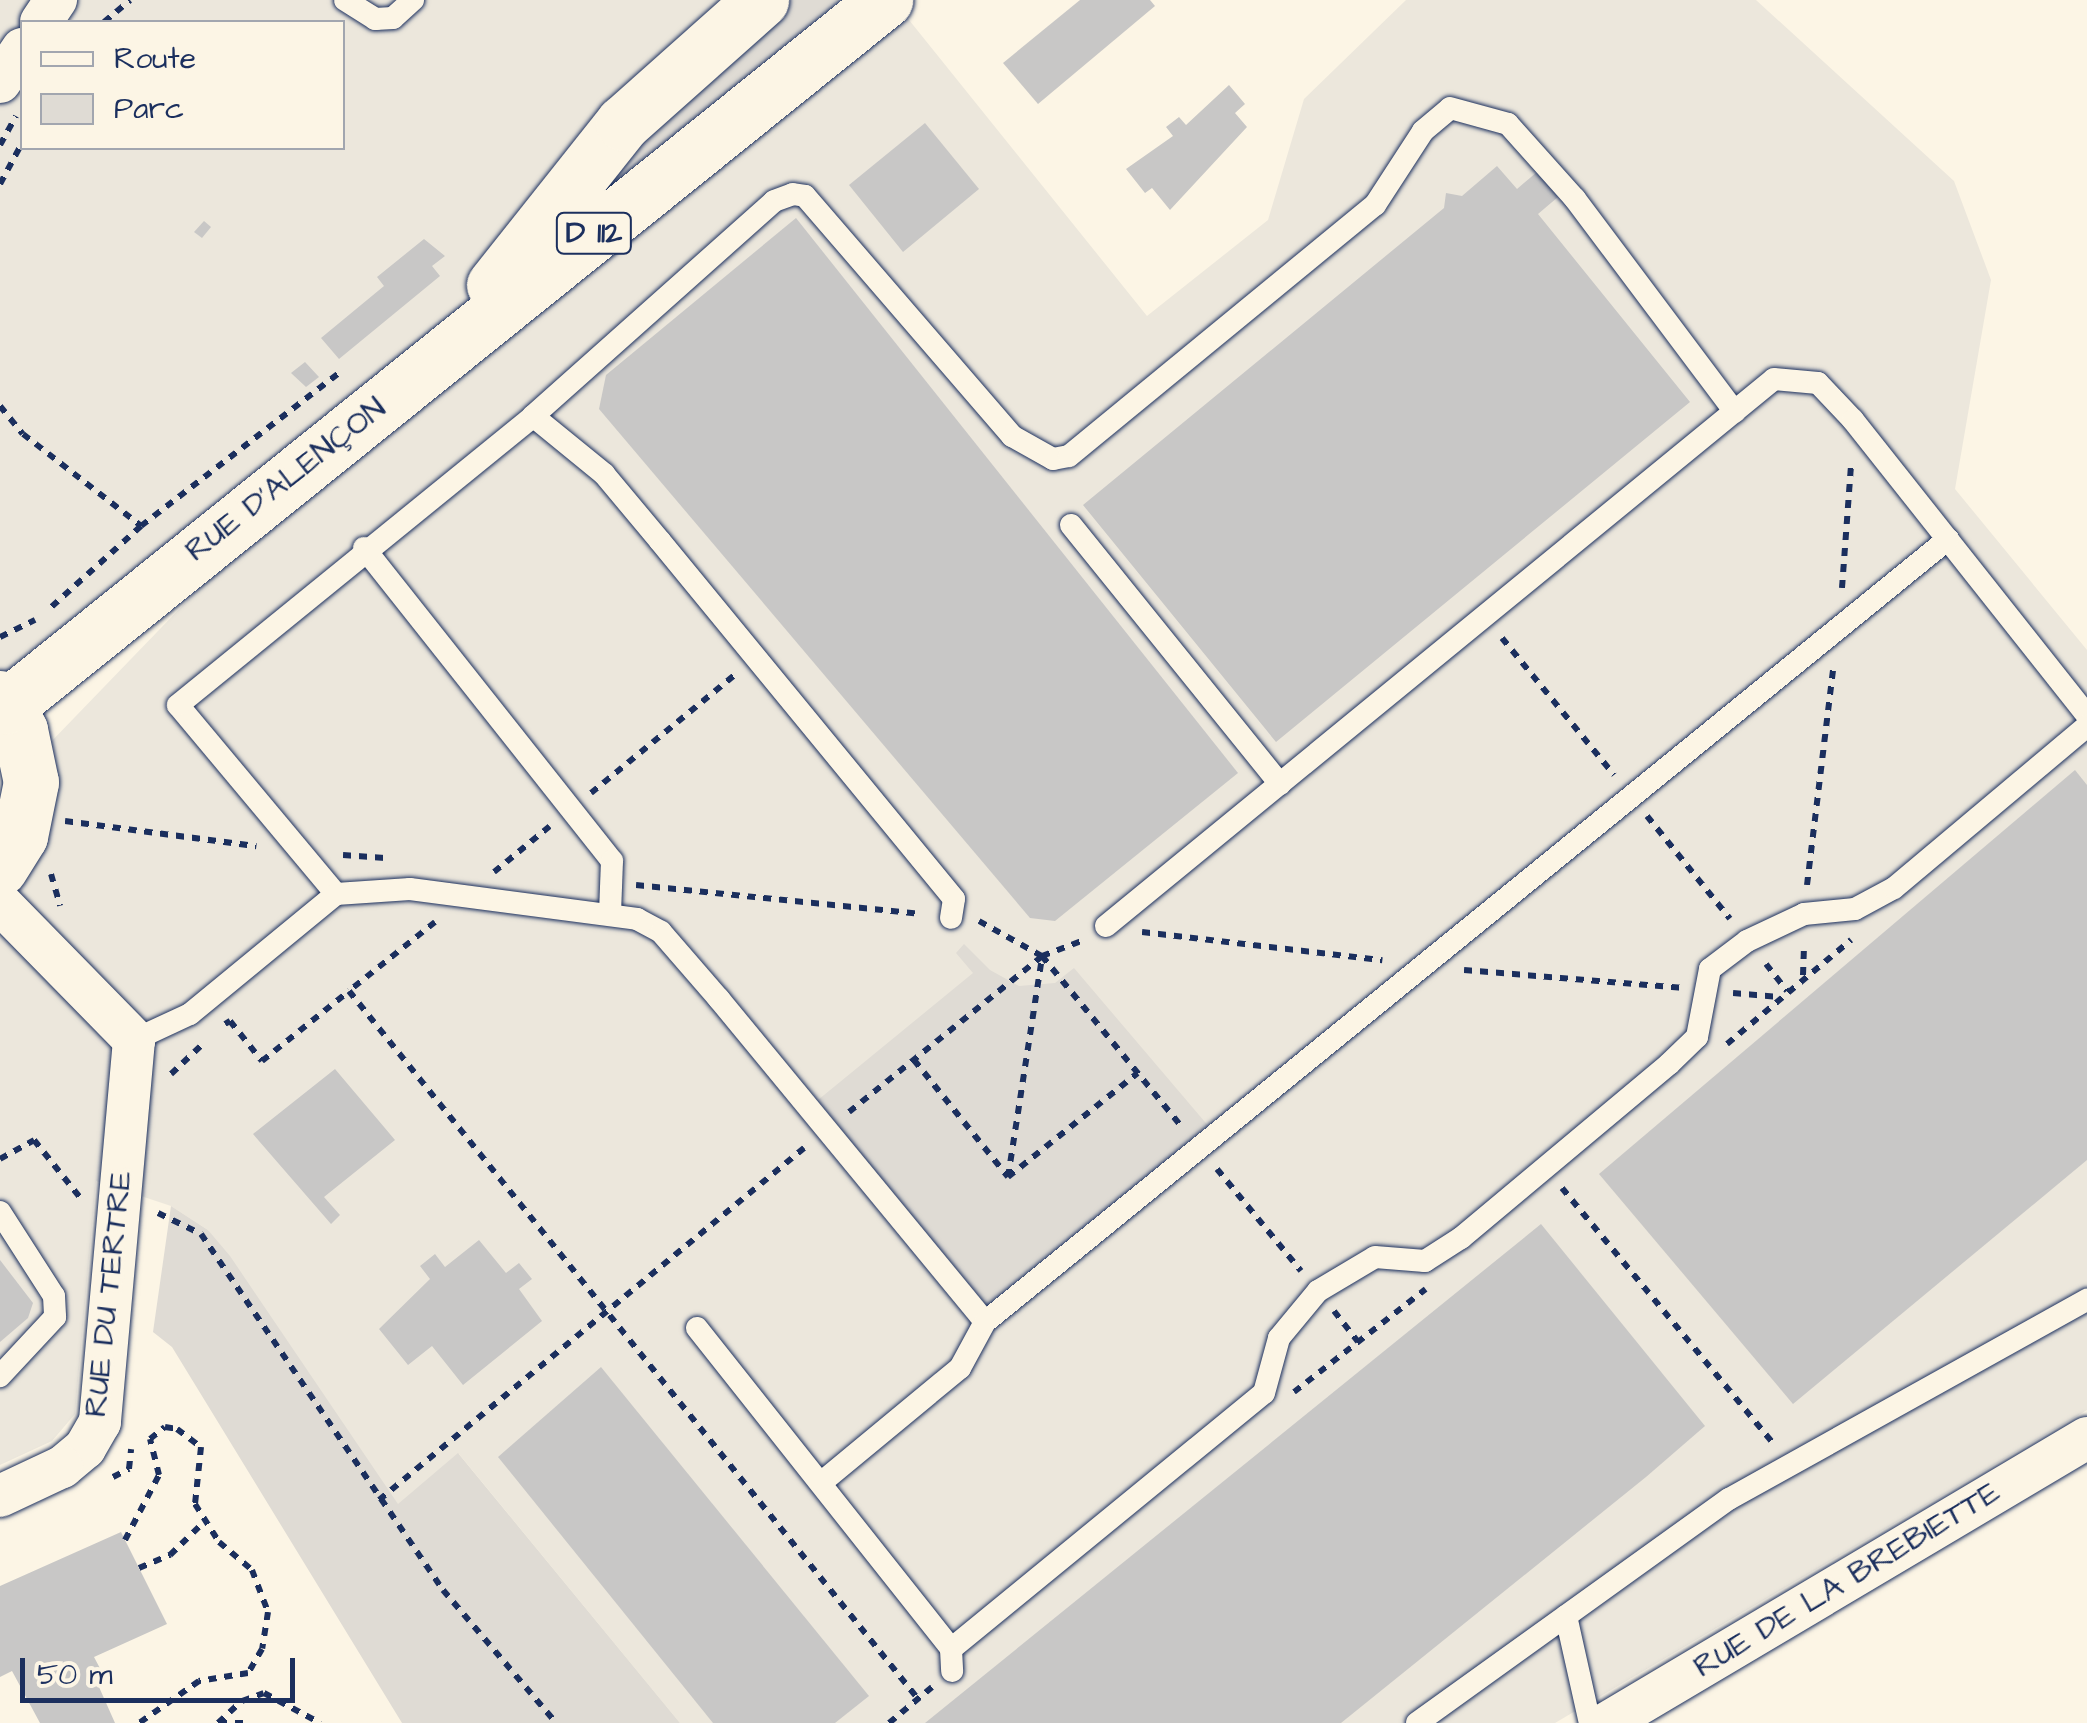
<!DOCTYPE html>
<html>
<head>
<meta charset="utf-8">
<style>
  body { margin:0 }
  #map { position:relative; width:2087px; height:1723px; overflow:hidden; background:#fcf5e5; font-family:"Architects Daughter",sans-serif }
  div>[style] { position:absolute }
  .built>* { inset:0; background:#ece7dc }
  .green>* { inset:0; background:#dfdbd4 }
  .building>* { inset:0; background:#c8c7c6 }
  .path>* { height:6px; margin-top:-3px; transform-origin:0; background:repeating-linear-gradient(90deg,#1b2f5e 0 8px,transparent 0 16px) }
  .roads { filter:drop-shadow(0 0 2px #1b2f5e) drop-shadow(0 0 2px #1b2f5e) }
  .service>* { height:22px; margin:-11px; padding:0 11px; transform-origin:11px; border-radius:11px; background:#fcf5e5 }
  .minor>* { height:42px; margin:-21px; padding:0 21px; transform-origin:21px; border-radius:21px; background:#fcf5e5 }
  .primary>* { height:55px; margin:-27.5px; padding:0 27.5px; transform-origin:27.5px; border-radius:27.5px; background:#fcf5e5 }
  span { translate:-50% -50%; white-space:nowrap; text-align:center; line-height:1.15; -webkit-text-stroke:8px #fcf5e5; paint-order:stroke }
  .shield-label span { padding:2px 8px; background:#fcf5e5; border:2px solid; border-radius:8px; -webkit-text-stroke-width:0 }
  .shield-label { font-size:30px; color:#1b2f5e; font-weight:700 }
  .street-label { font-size:32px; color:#1b2f5e }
  .legend { position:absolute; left:20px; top:20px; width:325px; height:130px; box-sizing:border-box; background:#fcf5e5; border:2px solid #a2a6af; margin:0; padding:12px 18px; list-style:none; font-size:30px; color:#1b2f5e }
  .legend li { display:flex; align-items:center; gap:20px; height:50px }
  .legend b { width:50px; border:2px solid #a2a6af }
  .scale { position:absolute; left:20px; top:1658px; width:275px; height:45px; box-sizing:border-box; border:5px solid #1b2f5e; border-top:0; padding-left:12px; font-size:30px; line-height:35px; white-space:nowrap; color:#1b2f5e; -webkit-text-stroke:8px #fcf5e5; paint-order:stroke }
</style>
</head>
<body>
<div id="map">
  <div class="built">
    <i style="clip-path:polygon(evenodd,0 0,866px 0,0 698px,0 0,22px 22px,342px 22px,342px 148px,22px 148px,22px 22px)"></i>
    <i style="clip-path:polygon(893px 0,1147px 316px,1268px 220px,1304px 99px,1406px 0,1756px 0,1954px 181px,1991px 280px,1955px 489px,2087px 650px,2087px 1410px,1555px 1723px,680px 1723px,459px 1454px,398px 1505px,208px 1230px,171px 1206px,96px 1181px,75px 1414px,52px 1441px,0 1465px,0 870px,47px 746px,350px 432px)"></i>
  </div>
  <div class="green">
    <i style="clip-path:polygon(791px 0,872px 0,611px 215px,595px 187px)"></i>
    <i style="clip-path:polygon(964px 944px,990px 970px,1019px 986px,1055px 983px,1074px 968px,1216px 1135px,985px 1322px,807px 1109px,973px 973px,956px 953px)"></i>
    <i style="clip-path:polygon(171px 1206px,208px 1230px,230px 1256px,398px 1504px,458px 1453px,680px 1723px,402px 1723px,172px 1347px,153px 1332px)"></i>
  </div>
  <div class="building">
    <i style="clip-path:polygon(1080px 0,1150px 0,1155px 6px,1038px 104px,1003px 63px)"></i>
    <i style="clip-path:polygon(1229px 85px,1245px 104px,1235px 113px,1247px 127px,1170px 210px,1152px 188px,1145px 193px,1126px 169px,1173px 136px,1166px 127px,1179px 117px,1186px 125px)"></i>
    <i style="clip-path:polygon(925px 123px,979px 189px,903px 252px,849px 185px)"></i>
    <i style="clip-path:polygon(1497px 166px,1517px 189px,1537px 172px,1558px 197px,1538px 214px,1690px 402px,1276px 742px,1083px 505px,1444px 208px,1446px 193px,1462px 196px)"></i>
    <i style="clip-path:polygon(796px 218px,1238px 773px,1055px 921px,1030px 918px,599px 409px,606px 375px)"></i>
    <i style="clip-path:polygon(204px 221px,211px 227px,202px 238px,194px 232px)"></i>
    <i style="clip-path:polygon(424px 239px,445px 256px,432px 266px,440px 276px,339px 359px,321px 338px,384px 286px,377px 277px)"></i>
    <i style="clip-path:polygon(305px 362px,319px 377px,306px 387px,291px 373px)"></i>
    <i style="clip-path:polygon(2075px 770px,2087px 785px,2087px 1160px,1793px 1404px,1599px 1174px)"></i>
    <i style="clip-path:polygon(335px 1069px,395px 1140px,324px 1197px,340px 1215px,331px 1224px,253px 1134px)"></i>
    <i style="clip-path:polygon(1541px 1224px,1705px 1426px,1646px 1477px,1341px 1723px,925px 1723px)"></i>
    <i style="clip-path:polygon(479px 1240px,506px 1273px,519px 1263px,532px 1279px,519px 1289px,542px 1321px,463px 1385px,432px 1346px,408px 1365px,379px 1329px,430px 1279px,420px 1266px,435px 1254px,445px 1267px)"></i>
    <i style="clip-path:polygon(0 1260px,33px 1303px,28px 1318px,0 1342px)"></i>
    <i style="clip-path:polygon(601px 1367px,869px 1696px,835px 1723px,713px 1723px,498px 1457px)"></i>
    <i style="clip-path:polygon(121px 1532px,167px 1624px,94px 1657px,103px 1674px,95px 1678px,115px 1723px,40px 1723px,12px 1671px,0 1677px,0 1586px)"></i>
  </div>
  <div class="path">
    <i style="left:104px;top:22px;width:34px;rotate:-40deg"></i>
    <i style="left:0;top:145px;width:33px;rotate:-61deg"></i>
    <i style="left:0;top:184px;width:47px;rotate:-61.8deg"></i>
    <i style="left:0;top:406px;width:36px;rotate:51deg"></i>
    <i style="left:23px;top:434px;width:150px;rotate:37.9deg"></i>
    <i style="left:141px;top:526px;width:125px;rotate:137.9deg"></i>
    <i style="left:141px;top:526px;width:250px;rotate:-37.7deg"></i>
    <i style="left:1842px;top:588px;width:122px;rotate:-85.8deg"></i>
    <i style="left:0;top:637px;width:39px;rotate:-26deg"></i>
    <i style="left:1502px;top:638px;width:177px;rotate:50.7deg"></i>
    <i style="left:591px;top:793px;width:188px;rotate:-39.4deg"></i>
    <i style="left:1647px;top:816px;width:132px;rotate:51.1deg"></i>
    <i style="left:65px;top:821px;width:193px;rotate:7.5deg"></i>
    <i style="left:343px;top:855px;width:42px;rotate:4.1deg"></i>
    <i style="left:494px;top:872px;width:72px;rotate:-39.4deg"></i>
    <i style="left:51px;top:874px;width:33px;rotate:74deg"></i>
    <i style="left:636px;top:885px;width:287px;rotate:5.8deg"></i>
    <i style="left:1807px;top:885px;width:218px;rotate:-83.1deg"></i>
    <i style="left:979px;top:921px;width:72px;rotate:29.1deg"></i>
    <i style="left:1042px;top:956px;width:45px;rotate:-20.9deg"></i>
    <i style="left:435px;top:922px;width:110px;rotate:141.3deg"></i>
    <i style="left:349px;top:991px;width:908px;rotate:51.21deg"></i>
    <i style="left:1142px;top:932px;width:242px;rotate:6.7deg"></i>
    <i style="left:1042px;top:956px;width:222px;rotate:50.7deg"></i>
    <i style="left:1766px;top:964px;width:34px;rotate:52deg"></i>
    <i style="left:1464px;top:970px;width:218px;rotate:4.7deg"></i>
    <i style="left:1803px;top:975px;width:32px;rotate:-88deg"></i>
    <i style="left:1733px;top:993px;width:46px;rotate:5deg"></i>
    <i style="left:225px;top:1024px;width:6px;rotate:-31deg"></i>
    <i style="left:230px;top:1021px;width:51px;rotate:51.3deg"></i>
    <i style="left:262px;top:1061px;width:112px;rotate:-38.8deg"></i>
    <i style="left:1727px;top:1044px;width:162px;rotate:-40deg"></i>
    <i style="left:914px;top:1060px;width:150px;rotate:51.2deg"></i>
    <i style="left:1008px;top:1177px;width:166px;rotate:-38.7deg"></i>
    <i style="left:171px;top:1074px;width:47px;rotate:-43.3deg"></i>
    <i style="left:849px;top:1112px;width:248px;rotate:-38.9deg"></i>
    <i style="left:0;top:1159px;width:39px;rotate:-29deg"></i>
    <i style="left:34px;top:1140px;width:77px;rotate:51.3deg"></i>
    <i style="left:1217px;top:1169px;width:132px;rotate:50.5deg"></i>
    <i style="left:1008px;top:1177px;width:223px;rotate:-81.2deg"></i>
    <i style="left:1562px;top:1188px;width:332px;rotate:50.4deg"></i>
    <i style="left:158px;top:1213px;width:48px;rotate:26deg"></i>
    <i style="left:201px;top:1234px;width:430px;rotate:55.8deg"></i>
    <i style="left:443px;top:1590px;width:175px;rotate:49.6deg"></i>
    <i style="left:1334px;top:1311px;width:39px;rotate:52deg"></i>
    <i style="left:1294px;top:1392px;width:167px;rotate:-38deg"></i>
    <i style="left:113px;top:1477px;width:18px;rotate:-27deg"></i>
    <i style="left:129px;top:1469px;width:20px;rotate:-84deg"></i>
    <i style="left:379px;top:1500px;width:552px;rotate:-39.63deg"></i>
    <i style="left:125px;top:1540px;width:73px;rotate:-62.4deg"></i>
    <i style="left:159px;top:1475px;width:37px;rotate:-104deg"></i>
    <i style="left:150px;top:1439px;width:19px;rotate:-39deg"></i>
    <i style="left:165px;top:1427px;width:12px;rotate:9deg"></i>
    <i style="left:177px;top:1429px;width:30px;rotate:37deg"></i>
    <i style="left:201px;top:1447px;width:57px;rotate:96deg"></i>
    <i style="left:195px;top:1504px;width:45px;rotate:57.7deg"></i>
    <i style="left:219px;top:1542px;width:43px;rotate:40.3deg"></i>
    <i style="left:252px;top:1570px;width:45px;rotate:69.1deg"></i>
    <i style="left:268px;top:1612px;width:37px;rotate:99deg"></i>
    <i style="left:262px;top:1649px;width:28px;rotate:120deg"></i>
    <i style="left:248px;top:1673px;width:50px;rotate:170.7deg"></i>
    <i style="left:199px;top:1681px;width:73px;rotate:145deg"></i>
    <i style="left:139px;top:1568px;width:34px;rotate:-23deg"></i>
    <i style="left:170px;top:1555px;width:49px;rotate:-44.2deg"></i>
    <i style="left:218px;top:1723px;width:33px;rotate:-43deg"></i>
    <i style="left:242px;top:1701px;width:23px;rotate:-20deg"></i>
    <i style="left:264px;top:1693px;width:64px;rotate:28.2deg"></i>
    <i style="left:219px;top:1723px;width:26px"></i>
    <i style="left:889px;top:1723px;width:56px;rotate:-39.9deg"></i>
  </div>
  <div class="roads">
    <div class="service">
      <i style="left:345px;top:0;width:36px;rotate:32deg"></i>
      <i style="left:375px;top:19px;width:18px;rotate:-3deg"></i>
      <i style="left:393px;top:18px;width:27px;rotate:-42deg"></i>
      <i style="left:533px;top:416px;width:323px;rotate:-41.7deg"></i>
      <i style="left:774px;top:201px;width:20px;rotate:-20deg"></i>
      <i style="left:793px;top:194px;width:12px;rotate:9deg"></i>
      <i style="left:805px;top:196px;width:317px;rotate:49.2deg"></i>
      <i style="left:1012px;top:436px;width:47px;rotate:29.3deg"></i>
      <i style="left:1053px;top:459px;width:16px;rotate:-11deg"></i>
      <i style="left:1069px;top:456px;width:396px;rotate:-39.4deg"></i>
      <i style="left:1375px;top:205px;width:88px;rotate:-57deg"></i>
      <i style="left:1423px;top:131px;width:35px;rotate:-40deg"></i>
      <i style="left:1450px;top:108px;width:60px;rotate:15.4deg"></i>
      <i style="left:1508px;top:124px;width:101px;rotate:48.2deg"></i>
      <i style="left:1575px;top:199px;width:266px;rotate:53.1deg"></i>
      <i style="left:1071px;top:525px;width:333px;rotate:51.1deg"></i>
      <i style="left:364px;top:548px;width:399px;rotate:51.6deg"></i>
      <i style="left:612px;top:861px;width:51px;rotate:92.2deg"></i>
      <i style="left:336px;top:894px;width:246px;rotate:-129.9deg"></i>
      <i style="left:178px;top:705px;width:458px;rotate:-39.1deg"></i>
      <i style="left:533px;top:416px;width:92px;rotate:39.2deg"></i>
      <i style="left:604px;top:474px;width:87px;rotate:50.1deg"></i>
      <i style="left:660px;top:541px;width:463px;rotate:50.6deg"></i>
      <i style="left:954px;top:899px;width:19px;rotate:99deg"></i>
      <i style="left:1106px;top:926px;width:863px;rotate:-39.31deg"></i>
      <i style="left:1774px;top:379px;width:44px;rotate:5.2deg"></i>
      <i style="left:1818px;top:383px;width:51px;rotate:46.6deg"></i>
      <i style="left:1853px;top:420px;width:377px;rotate:51.6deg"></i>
      <i style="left:134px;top:1040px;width:62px;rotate:-24.9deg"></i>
      <i style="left:190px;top:1014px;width:189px;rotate:-39.4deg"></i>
      <i style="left:336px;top:894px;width:74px;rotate:-3.9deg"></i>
      <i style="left:410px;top:889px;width:229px;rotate:7.5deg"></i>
      <i style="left:637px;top:919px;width:27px;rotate:28deg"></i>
      <i style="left:661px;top:932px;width:89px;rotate:49.1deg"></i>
      <i style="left:719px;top:999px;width:418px;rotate:50.5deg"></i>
      <i style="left:0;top:1212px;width:100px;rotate:57.3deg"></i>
      <i style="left:54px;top:1296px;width:21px;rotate:87deg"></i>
      <i style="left:55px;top:1317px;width:81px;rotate:133deg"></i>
      <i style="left:697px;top:1328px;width:409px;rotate:51.6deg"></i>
      <i style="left:951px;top:1649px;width:22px;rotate:87deg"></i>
      <i style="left:822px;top:1482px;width:179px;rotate:-39.6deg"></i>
      <i style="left:960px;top:1368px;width:52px;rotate:-61.5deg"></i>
      <i style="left:985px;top:1322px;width:1241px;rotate:-39.11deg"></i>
      <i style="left:1566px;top:1616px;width:110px;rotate:77.4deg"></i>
      <i style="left:951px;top:1649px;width:404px;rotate:-39.3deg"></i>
      <i style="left:1264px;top:1393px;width:57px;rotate:-74.7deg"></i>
      <i style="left:1279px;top:1338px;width:61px;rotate:-50.3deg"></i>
      <i style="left:1318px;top:1291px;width:66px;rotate:-30.8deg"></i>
      <i style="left:1375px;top:1257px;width:50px;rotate:4.6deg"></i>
      <i style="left:1425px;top:1261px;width:43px;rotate:-32.6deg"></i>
      <i style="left:1461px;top:1238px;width:271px;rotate:-39.9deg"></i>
      <i style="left:1669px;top:1064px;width:39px;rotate:-44deg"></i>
      <i style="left:1697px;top:1037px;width:69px;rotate:-79.2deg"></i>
      <i style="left:1710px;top:969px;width:46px;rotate:-37.1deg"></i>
      <i style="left:1747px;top:941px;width:63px;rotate:-25.3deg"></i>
      <i style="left:1804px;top:914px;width:51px;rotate:-5.6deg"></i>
      <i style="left:1855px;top:909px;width:44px;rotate:-28.3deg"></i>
      <i style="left:1894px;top:888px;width:252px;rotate:-40deg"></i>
      <i style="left:1417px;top:1723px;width:384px;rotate:-35.7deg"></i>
      <i style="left:1729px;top:1499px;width:410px;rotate:-29.1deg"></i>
    </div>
    <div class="minor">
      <i style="left:41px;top:22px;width:27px;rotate:-56deg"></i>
      <i style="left:0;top:82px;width:40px;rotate:-56deg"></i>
      <i style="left:0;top:903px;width:192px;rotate:45.6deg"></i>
      <i style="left:134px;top:1040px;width:384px;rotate:95.1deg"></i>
      <i style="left:100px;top:1422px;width:30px;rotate:120deg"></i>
      <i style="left:85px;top:1448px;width:30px;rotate:140deg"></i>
      <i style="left:62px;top:1467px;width:68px;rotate:154.9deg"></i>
      <i style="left:1607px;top:1723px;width:558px;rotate:-30.7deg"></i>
    </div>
    <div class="primary">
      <i style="left:494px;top:285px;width:207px;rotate:-51.5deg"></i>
      <i style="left:623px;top:123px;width:185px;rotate:-41.7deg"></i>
      <i style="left:0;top:698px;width:38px;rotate:58deg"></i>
      <i style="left:20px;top:730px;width:53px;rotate:78.1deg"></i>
      <i style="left:31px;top:782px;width:55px;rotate:101.5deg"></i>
      <i style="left:20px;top:836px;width:38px;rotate:122deg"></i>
      <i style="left:7px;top:706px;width:1127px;rotate:-38.8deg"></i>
    </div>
  </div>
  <div class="shield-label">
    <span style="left:594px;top:233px">D 112</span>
  </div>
  <div class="street-label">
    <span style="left:286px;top:480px;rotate:-38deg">RUE D'ALENÇON</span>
    <span style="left:109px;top:1294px;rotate:-84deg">RUE DU TERTRE</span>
    <span style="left:1847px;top:1580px;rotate:-31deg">RUE DE LA BREBIETTE</span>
  </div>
  <ul class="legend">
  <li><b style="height:12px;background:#fcf5e5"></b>Route</li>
  <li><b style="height:28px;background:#dfdbd4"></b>Parc</li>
  </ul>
  <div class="scale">50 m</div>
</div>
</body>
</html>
